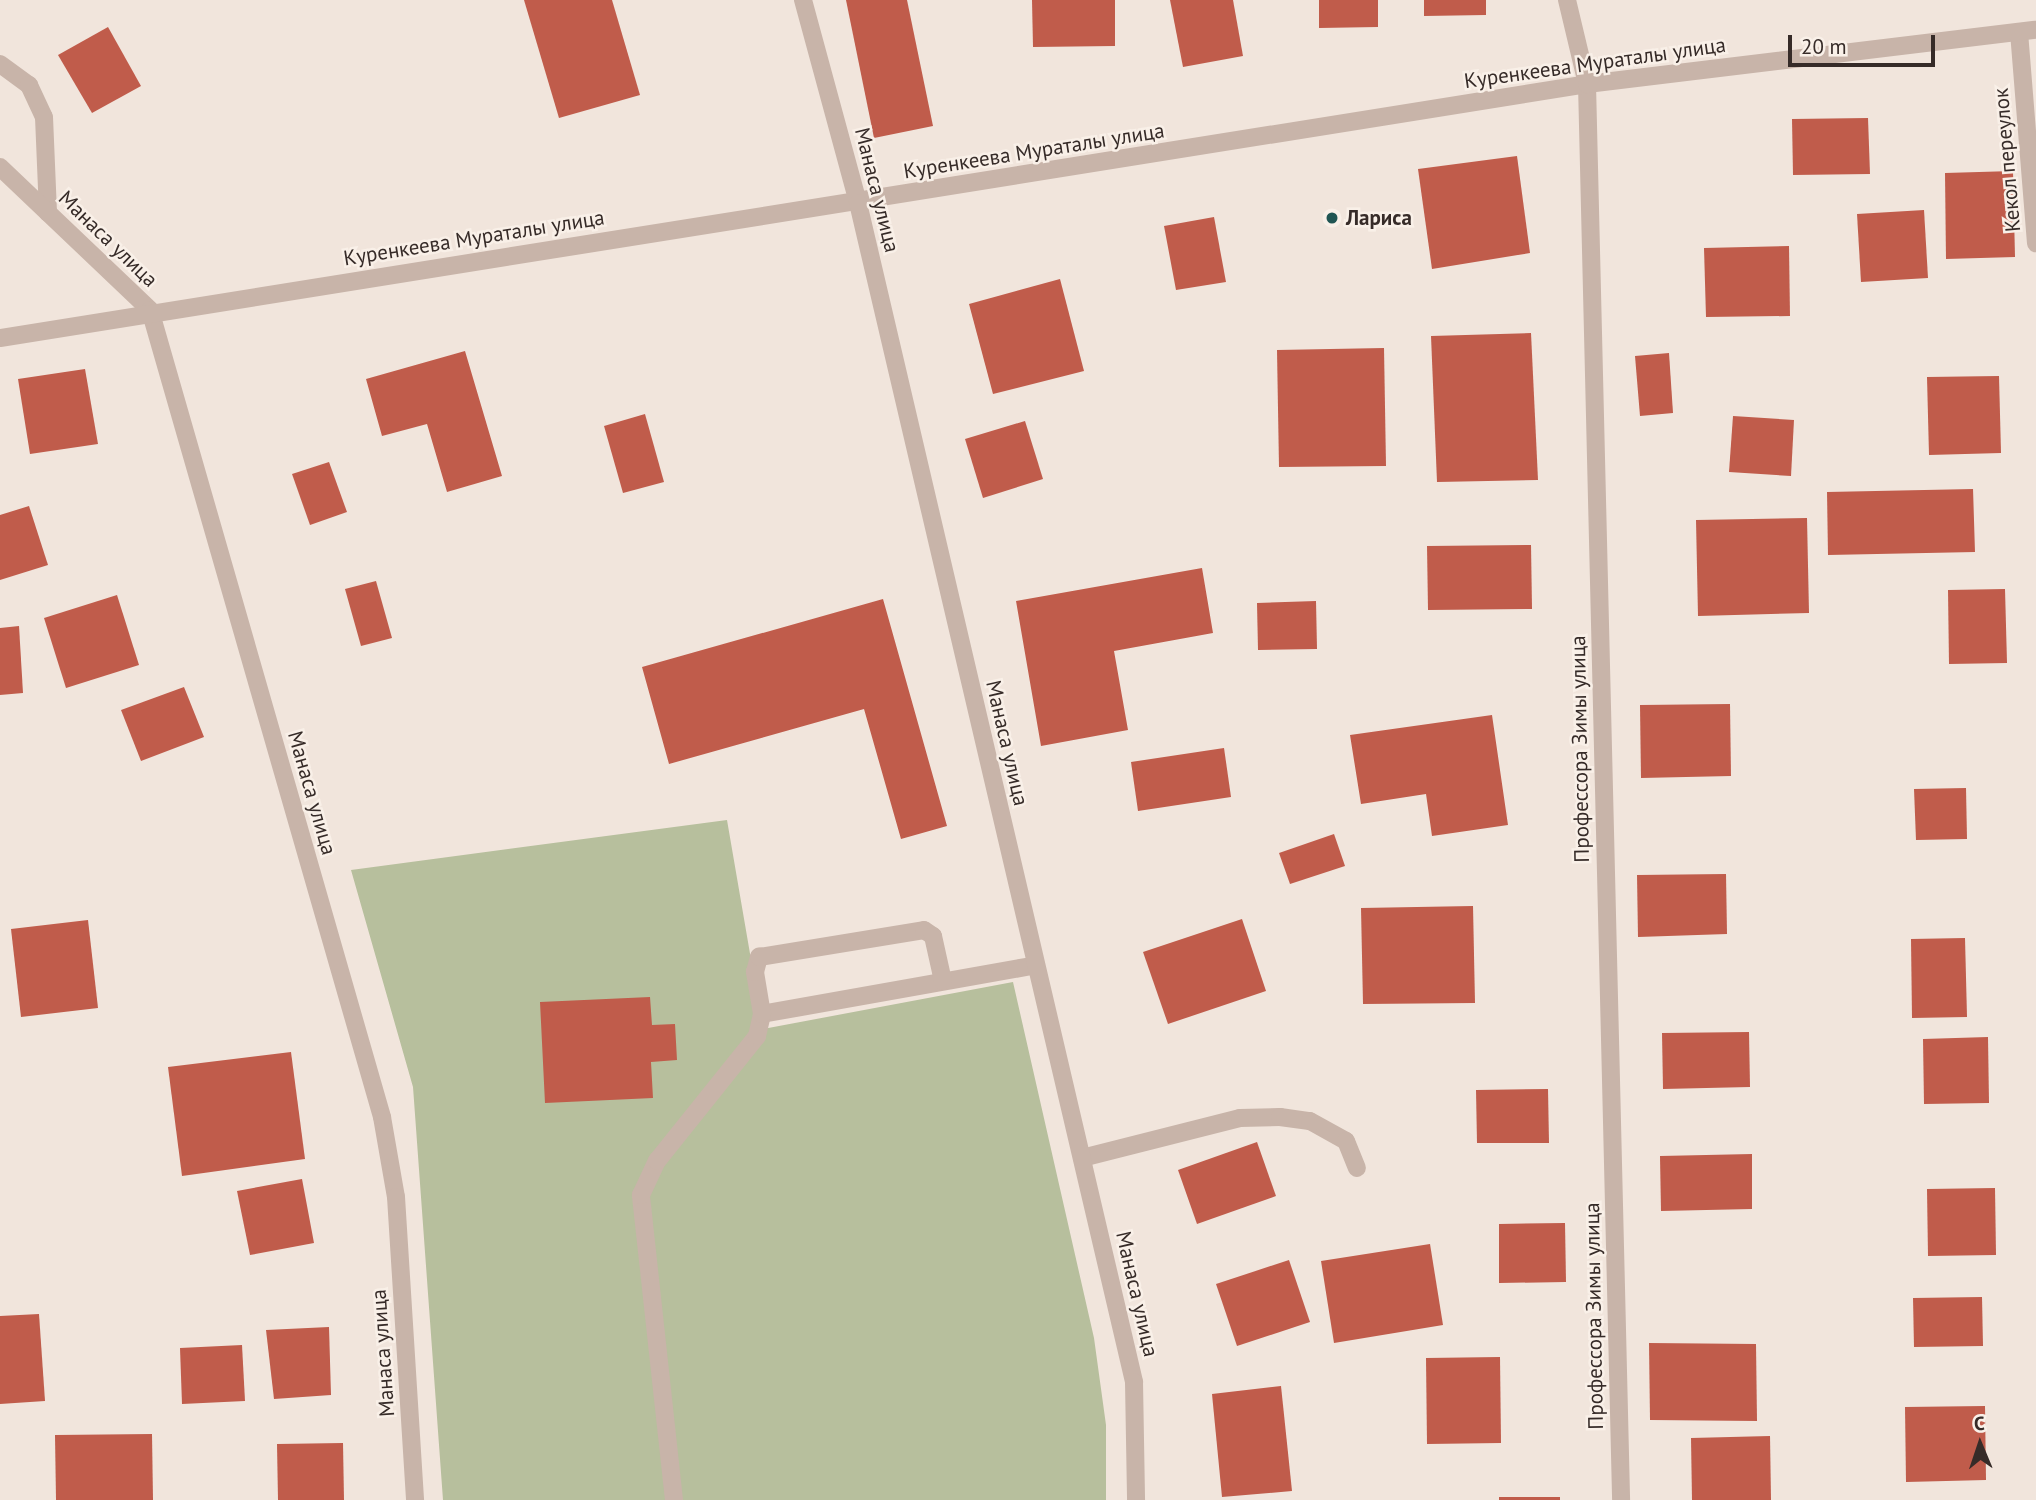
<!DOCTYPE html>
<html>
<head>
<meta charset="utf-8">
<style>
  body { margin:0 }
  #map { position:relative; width:2036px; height:1500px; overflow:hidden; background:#f1e5dc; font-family:"PT Sans",sans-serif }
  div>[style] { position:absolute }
  .green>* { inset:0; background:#b7bf9d }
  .building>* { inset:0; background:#c05c4b }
  .service>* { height:18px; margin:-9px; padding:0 9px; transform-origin:9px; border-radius:9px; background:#c8b4a9 }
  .minor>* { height:18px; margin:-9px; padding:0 9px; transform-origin:9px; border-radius:9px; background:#c8b4a9 }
  .tertiary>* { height:18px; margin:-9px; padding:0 9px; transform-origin:9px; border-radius:9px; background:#c8b4a9 }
  .dots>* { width:19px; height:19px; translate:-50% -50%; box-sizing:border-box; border:4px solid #f9f0e8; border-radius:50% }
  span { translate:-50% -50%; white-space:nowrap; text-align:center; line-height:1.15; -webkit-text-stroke:5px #f9f0e8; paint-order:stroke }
  .street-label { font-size:21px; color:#362b28 }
  .poi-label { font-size:21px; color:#362b28; font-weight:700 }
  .left { translate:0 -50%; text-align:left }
  .north { position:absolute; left:1945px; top:1409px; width:70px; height:70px; -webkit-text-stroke:5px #f9f0e8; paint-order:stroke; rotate:358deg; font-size:19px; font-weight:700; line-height:28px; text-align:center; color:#362b28 }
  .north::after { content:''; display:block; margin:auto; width:24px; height:32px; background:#362b28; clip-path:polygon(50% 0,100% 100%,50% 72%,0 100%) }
  .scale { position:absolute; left:1788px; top:35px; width:147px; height:32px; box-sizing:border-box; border:4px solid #362b28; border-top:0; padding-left:9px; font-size:21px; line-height:24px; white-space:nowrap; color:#362b28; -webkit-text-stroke:5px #f9f0e8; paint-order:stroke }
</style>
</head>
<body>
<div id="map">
  <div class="green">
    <i style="clip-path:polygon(727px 820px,763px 1029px,1013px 982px,1094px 1338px,1106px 1425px,1106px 1500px,443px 1500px,413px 1087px,351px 870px)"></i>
  </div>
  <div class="building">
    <i style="clip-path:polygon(524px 0,612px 0,640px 95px,559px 118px)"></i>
    <i style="clip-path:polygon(846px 0,907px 0,933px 126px,874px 138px)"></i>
    <i style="clip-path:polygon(1032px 0,1115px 0,1115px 46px,1033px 47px)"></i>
    <i style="clip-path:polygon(1170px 0,1233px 0,1243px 56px,1183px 67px)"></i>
    <i style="clip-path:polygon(1319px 0,1378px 0,1378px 27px,1319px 28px)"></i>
    <i style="clip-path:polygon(1424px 0,1486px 0,1486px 15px,1424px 16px)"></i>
    <i style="clip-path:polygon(108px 27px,141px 86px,92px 113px,58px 55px)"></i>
    <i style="clip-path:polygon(1868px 118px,1870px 174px,1793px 175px,1792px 119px)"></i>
    <i style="clip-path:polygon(1517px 156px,1530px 253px,1432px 269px,1418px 169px)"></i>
    <i style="clip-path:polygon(2013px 171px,2015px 257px,1946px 259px,1945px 173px)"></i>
    <i style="clip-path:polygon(1924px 210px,1928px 278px,1861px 282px,1857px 214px)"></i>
    <i style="clip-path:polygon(1214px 217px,1226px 282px,1176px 290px,1164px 226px)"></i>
    <i style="clip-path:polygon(1789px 246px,1790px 316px,1706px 317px,1704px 248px)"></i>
    <i style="clip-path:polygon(1060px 279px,1084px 371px,993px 394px,969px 304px)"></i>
    <i style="clip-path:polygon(1531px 333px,1538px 480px,1437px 482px,1431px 336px)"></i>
    <i style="clip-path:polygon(1384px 348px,1386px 466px,1279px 467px,1277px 350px)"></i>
    <i style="clip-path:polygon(465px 351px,502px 476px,447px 492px,427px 424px,382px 436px,366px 379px)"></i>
    <i style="clip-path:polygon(1669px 353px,1673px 413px,1640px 416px,1635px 356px)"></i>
    <i style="clip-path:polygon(85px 369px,98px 444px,30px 454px,18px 379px)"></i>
    <i style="clip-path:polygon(1999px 376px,2001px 453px,1929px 455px,1927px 377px)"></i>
    <i style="clip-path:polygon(645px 414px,664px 482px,623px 493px,604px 426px)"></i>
    <i style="clip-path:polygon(1733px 416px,1794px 420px,1791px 476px,1729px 472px)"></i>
    <i style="clip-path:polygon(1025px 421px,1043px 479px,983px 498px,965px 439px)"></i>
    <i style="clip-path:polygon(329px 462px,347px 512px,310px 525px,292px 474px)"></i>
    <i style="clip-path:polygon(1973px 489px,1975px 552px,1828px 555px,1827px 492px)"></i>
    <i style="clip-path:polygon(29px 506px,48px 565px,0 580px,0 515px)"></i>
    <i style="clip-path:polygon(1807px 518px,1809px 613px,1698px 616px,1696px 520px)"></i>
    <i style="clip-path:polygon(1531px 545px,1532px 609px,1428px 610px,1427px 546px)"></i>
    <i style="clip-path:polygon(1202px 568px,1213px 633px,1114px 651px,1128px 730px,1041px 746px,1016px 601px)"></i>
    <i style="clip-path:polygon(376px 581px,392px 638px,361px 646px,345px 589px)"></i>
    <i style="clip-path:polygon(2005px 589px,2007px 663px,1949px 664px,1948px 590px)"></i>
    <i style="clip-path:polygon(117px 595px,139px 665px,66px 688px,44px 618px)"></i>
    <i style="clip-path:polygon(883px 599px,947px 826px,901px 839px,864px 709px,669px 764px,642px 667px)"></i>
    <i style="clip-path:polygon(1316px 601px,1317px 649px,1258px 650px,1257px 603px)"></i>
    <i style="clip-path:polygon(19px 626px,23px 693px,0 695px,0 628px)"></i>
    <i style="clip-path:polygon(184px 687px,204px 737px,141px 761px,121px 710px)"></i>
    <i style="clip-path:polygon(1730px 704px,1731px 776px,1641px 778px,1640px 705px)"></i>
    <i style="clip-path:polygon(1492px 715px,1508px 825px,1432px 836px,1426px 794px,1361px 804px,1350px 735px)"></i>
    <i style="clip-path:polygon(1224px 748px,1231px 797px,1138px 811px,1131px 762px)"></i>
    <i style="clip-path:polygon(1966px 788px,1967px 839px,1916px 840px,1914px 789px)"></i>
    <i style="clip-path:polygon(1334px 834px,1345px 866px,1290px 884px,1279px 853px)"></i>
    <i style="clip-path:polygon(1726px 874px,1727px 934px,1638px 937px,1637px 875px)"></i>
    <i style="clip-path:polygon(1473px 906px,1475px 1003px,1363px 1004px,1361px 908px)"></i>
    <i style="clip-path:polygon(1242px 919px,1266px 991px,1168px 1024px,1143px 952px)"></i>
    <i style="clip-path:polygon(88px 920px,98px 1008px,21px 1017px,11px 929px)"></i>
    <i style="clip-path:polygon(1965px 938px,1967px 1017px,1912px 1018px,1911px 939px)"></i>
    <i style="clip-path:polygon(650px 997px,652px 1025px,675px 1024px,677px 1060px,651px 1062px,653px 1098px,545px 1103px,540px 1002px)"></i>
    <i style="clip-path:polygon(1749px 1032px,1750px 1087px,1663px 1089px,1662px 1033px)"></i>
    <i style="clip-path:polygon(1988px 1037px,1989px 1103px,1924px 1104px,1923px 1039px)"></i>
    <i style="clip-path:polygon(291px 1052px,305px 1159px,182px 1176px,168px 1067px)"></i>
    <i style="clip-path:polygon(1548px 1089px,1549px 1143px,1477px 1143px,1476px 1090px)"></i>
    <i style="clip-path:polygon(1257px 1142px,1276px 1196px,1197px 1224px,1178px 1170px)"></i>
    <i style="clip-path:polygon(1752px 1154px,1752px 1209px,1661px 1211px,1660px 1156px)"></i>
    <i style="clip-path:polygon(302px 1179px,314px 1243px,250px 1255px,237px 1191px)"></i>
    <i style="clip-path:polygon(1995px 1188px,1996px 1255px,1928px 1256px,1927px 1189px)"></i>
    <i style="clip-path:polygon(1565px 1223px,1566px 1282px,1499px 1283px,1499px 1224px)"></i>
    <i style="clip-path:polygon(1430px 1244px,1443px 1325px,1334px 1343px,1321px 1261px)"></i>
    <i style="clip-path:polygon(1289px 1260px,1310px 1322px,1237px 1346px,1216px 1284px)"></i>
    <i style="clip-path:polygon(1982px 1297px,1983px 1346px,1914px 1347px,1913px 1298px)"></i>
    <i style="clip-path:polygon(39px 1314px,45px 1401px,0 1404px,0 1316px)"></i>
    <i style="clip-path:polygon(329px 1327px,331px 1395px,274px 1399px,266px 1330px)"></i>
    <i style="clip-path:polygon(1649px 1343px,1756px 1344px,1757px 1421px,1650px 1420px)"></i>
    <i style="clip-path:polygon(242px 1345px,245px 1401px,182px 1404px,180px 1348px)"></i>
    <i style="clip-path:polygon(1500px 1357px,1501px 1443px,1427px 1444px,1426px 1358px)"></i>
    <i style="clip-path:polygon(1281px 1386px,1292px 1491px,1222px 1497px,1212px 1394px)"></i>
    <i style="clip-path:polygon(1985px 1406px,1986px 1480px,1906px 1482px,1905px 1407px)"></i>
    <i style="clip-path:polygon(152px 1434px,153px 1500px,56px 1500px,55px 1435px)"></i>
    <i style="clip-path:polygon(1770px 1436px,1771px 1500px,1692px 1500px,1691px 1438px)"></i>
    <i style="clip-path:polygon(343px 1443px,344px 1500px,278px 1500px,277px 1444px)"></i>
    <i style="clip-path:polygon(1499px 1497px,1560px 1497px,1560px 1500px,1499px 1500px)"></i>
  </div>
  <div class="service">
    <i style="left:1082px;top:1158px;width:163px;rotate:-14.2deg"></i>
    <i style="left:1240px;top:1118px;width:40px;rotate:-1.4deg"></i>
    <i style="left:1280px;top:1117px;width:30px;rotate:8deg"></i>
    <i style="left:1310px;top:1121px;width:41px;rotate:29.1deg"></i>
    <i style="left:1346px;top:1141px;width:29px;rotate:68deg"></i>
  </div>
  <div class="minor">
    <i style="left:1567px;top:0;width:86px;rotate:76.6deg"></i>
    <i style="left:1587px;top:84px;width:1416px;rotate:88.62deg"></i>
    <i style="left:2019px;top:32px;width:212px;rotate:85.4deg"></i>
    <i style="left:0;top:64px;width:36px;rotate:36deg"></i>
    <i style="left:29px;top:85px;width:35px;rotate:65deg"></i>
    <i style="left:44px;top:117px;width:96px;rotate:87.6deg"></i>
    <i style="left:0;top:167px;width:207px;rotate:43.6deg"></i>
    <i style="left:150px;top:310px;width:840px;rotate:73.96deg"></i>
    <i style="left:382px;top:1117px;width:81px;rotate:80.1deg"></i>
    <i style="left:396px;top:1197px;width:304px;rotate:86.4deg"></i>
    <i style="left:0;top:338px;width:1607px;rotate:-9.09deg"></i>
    <i style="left:1587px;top:84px;width:452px;rotate:-6.9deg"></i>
    <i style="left:762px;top:1014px;width:278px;rotate:-10.1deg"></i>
    <i style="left:674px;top:1500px;width:307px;rotate:-96.2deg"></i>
    <i style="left:641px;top:1195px;width:38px;rotate:-65deg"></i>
    <i style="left:657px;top:1161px;width:160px;rotate:-51.3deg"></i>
    <i style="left:757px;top:1036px;width:23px;rotate:-77deg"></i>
    <i style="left:762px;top:1014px;width:43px;rotate:-99.5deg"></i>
    <i style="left:755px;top:972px;width:16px;rotate:-75deg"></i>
    <i style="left:759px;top:957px;width:167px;rotate:-9.3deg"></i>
    <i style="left:924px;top:930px;width:11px;rotate:34deg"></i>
    <i style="left:933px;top:936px;width:46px;rotate:77.5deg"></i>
  </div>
  <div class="tertiary">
    <i style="left:803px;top:0;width:210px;rotate:74.8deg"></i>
    <i style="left:858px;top:203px;width:1211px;rotate:76.82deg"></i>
    <i style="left:1134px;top:1382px;width:118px;rotate:89deg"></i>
  </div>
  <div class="dots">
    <i style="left:1332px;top:218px;background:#205553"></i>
  </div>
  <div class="street-label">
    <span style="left:1595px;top:63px;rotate:-8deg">Куренкеева Мураталы улица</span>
    <span style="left:1034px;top:151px;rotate:-9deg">Куренкеева Мураталы улица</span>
    <span style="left:2007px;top:160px;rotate:-95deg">Кекол переулок</span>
    <span style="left:877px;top:190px;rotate:76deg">Манаса улица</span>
    <span style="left:474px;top:238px;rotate:-9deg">Куренкеева Мураталы улица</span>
    <span style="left:108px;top:239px;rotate:44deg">Манаса улица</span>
    <span style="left:1007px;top:743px;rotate:77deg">Манаса улица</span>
    <span style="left:1580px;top:749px;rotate:-91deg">Профессора Зимы улица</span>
    <span style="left:312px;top:793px;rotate:74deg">Манаса улица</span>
    <span style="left:1137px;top:1294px;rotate:77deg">Манаса улица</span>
    <span style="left:1594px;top:1316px;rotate:-91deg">Профессора Зимы улица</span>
    <span style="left:383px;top:1353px;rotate:-94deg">Манаса улица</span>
  </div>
  <div class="poi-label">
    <span class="left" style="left:1346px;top:218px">Лариса</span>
  </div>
  <div class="north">С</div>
  <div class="scale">20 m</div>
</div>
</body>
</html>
